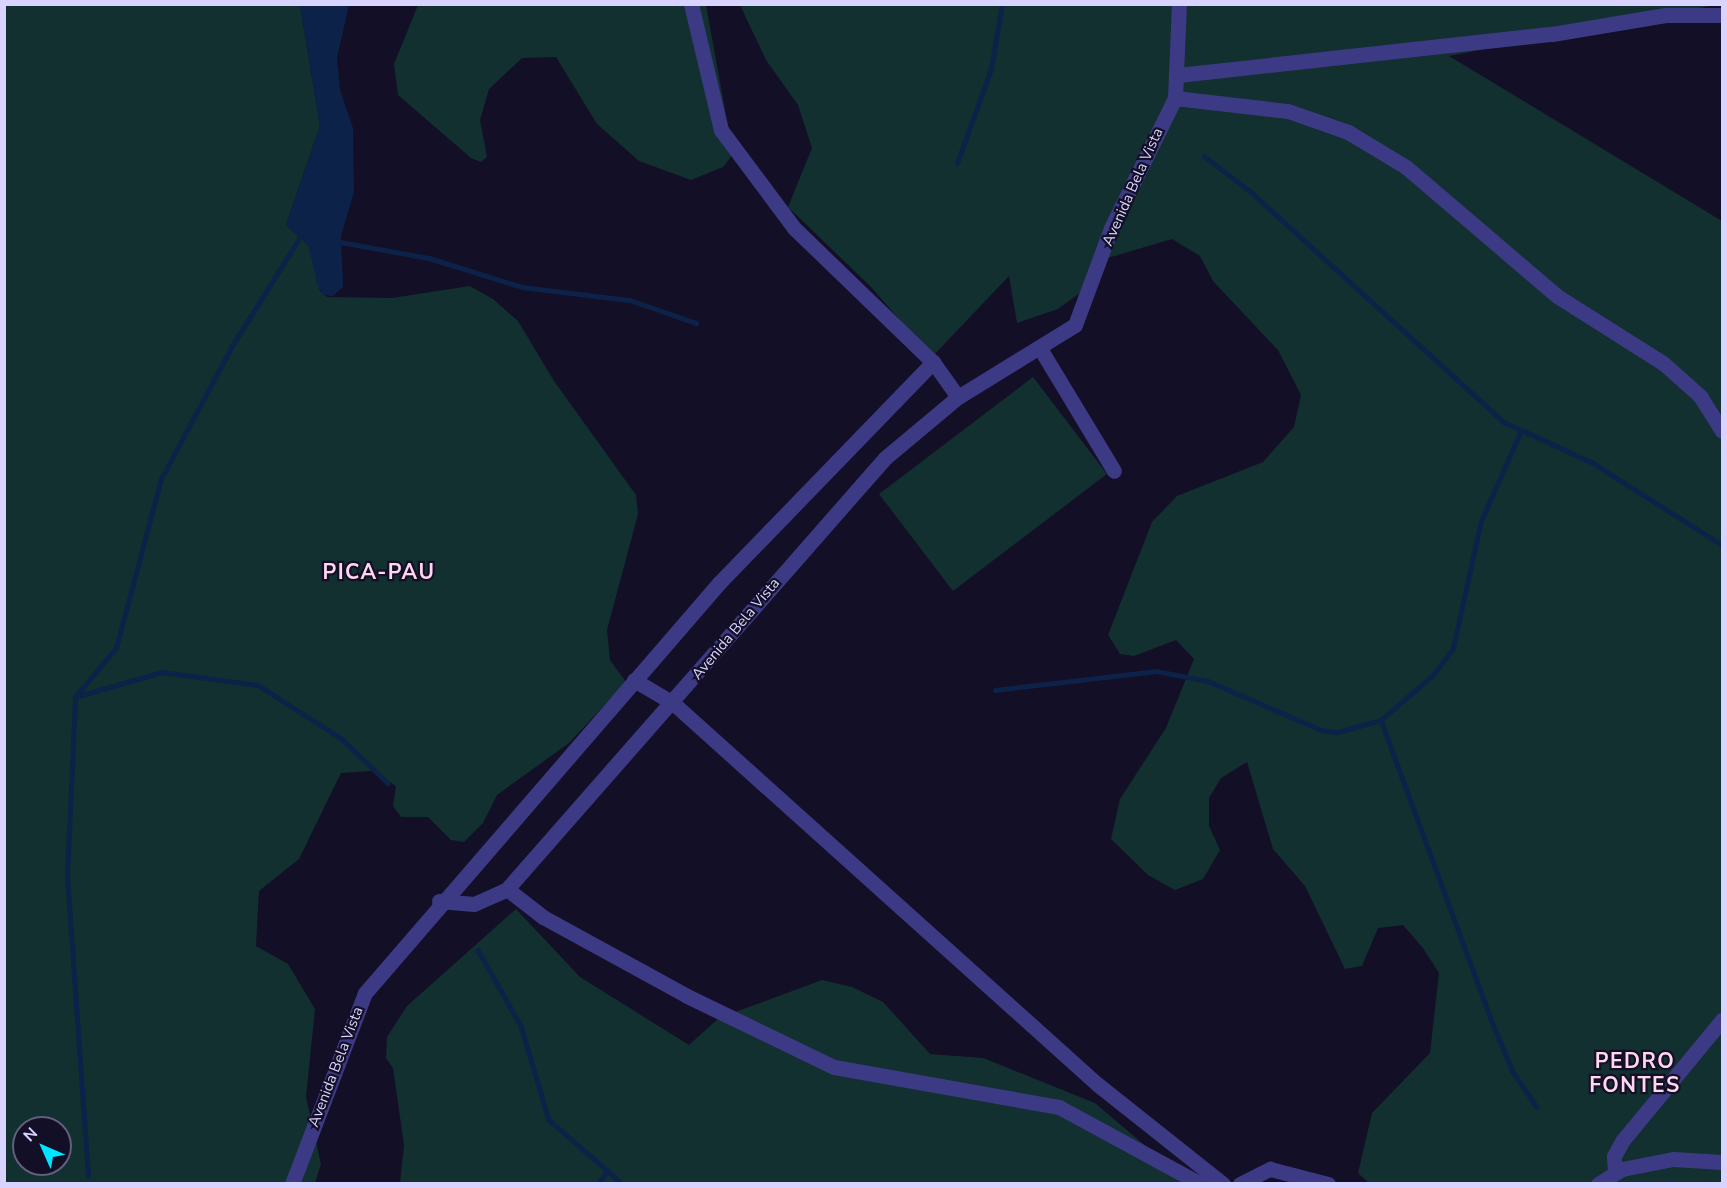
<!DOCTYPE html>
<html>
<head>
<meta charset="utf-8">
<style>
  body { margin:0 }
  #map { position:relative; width:1727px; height:1188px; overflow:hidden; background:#130f26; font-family:"Nunito Sans",sans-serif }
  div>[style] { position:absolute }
  .green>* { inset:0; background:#12302f }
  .water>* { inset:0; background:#0c2248 }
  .stream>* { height:4.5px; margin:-2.25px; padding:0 2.25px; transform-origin:2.25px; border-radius:2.25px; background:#0c2248 }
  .minor>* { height:15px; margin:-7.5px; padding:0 7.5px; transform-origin:7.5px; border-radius:7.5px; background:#3d3a85 }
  span { translate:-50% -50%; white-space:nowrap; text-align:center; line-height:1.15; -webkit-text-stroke:4.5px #130f26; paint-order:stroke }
  .street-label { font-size:15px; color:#d9d4ff }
  .district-label { font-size:21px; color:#ffd6f0; font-weight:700; letter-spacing:1.5px }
  .frame { position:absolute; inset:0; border:6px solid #d9d4ff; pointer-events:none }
  .north { position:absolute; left:12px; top:1116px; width:60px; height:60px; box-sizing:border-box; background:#130f26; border:2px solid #625e7d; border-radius:50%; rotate:315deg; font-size:16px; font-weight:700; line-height:24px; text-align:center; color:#d9d4ff }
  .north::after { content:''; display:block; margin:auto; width:21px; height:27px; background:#00e5ff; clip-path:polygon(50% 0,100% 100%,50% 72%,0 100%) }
</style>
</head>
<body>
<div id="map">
  <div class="green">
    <i style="clip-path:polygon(evenodd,5px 5px,300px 5px,320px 126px,286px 225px,309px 246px,320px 291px,327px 297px,392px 298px,470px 286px,493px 299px,518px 321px,554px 381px,636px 495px,638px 514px,607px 630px,610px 660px,626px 682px,569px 743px,497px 795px,483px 823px,464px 842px,451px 840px,428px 817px,401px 817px,393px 806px,396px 786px,372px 771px,341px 773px,299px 859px,259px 891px,256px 946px,288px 964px,315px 1009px,306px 1097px,321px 1164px,315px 1183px,5px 1184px,5px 5px,24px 1128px,60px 1128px,60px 1164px,24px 1164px,24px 1128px)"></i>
    <i style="clip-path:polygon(418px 5px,706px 5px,733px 154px,723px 167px,691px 180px,639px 161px,597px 124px,556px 57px,522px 58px,489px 89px,480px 120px,487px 157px,481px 162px,471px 158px,398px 95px,394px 64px)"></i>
    <i style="clip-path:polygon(740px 5px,1715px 5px,1449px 56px,1722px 221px,1722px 1183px,1370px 1184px,1358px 1173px,1372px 1113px,1430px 1053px,1439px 973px,1423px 948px,1403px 925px,1378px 928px,1362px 966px,1345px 969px,1305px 886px,1273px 849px,1247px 762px,1221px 778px,1209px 798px,1209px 826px,1220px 850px,1203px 879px,1175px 890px,1148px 875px,1111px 839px,1120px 799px,1166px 728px,1194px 659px,1176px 640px,1134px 656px,1120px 654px,1108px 635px,1152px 522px,1177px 496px,1263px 462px,1294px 427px,1301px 395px,1278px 350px,1213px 281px,1200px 256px,1172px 239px,1101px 260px,1081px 292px,1058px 309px,1017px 323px,1009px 276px,932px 357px,871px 287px,788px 207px,812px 148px,798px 105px,766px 60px)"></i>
    <i style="clip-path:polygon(1033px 377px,1107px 474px,953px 591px,879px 494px)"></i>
    <i style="clip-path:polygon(516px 909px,580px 977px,689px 1045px,719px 1018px,822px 980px,852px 987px,883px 1002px,930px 1054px,983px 1058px,1095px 1103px,1189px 1183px,400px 1183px,404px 1145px,393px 1068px,386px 1058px,387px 1037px,407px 1006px)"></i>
  </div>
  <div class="water">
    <i style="clip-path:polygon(300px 5px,349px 5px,337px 58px,340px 90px,353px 128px,354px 192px,341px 236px,343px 287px,333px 296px,323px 295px,317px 284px,309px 246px,286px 225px,320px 126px)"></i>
  </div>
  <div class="stream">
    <i style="left:1204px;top:156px;width:58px;rotate:37.3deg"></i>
    <i style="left:1250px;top:191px;width:343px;rotate:42.3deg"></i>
    <i style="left:1504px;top:422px;width:98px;rotate:24.7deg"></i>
    <i style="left:1593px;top:463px;width:153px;rotate:32.4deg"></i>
    <i style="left:957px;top:163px;width:100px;rotate:-70.1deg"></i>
    <i style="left:991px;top:69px;width:66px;rotate:-80.4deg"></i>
    <i style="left:335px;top:241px;width:96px;rotate:10.3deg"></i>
    <i style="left:429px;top:258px;width:97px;rotate:17.3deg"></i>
    <i style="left:522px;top:287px;width:109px;rotate:6.9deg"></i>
    <i style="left:630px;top:300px;width:70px;rotate:19.2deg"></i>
    <i style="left:995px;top:690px;width:162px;rotate:-6.7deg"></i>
    <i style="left:1156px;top:671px;width:53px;rotate:10.9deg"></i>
    <i style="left:1208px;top:681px;width:123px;rotate:23.4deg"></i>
    <i style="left:1321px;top:730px;width:17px;rotate:7deg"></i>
    <i style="left:1338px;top:732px;width:45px;rotate:-15.6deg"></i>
    <i style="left:1381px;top:720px;width:69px;rotate:-40.9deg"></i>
    <i style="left:1433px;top:675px;width:34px;rotate:-53deg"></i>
    <i style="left:1453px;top:648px;width:130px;rotate:-77.6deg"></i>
    <i style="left:1481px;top:521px;width:96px;rotate:-66.1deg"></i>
    <i style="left:78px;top:696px;width:87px;rotate:-15.9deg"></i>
    <i style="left:162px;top:672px;width:97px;rotate:7.7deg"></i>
    <i style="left:258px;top:685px;width:98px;rotate:32.6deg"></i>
    <i style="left:341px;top:738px;width:65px;rotate:43.8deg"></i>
    <i style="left:1381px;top:720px;width:324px;rotate:69.8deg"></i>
    <i style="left:1493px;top:1024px;width:52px;rotate:67.4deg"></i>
    <i style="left:1513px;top:1072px;width:42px;rotate:55.6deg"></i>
    <i style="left:478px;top:950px;width:87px;rotate:60.5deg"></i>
    <i style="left:521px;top:1026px;width:98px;rotate:73.4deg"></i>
    <i style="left:549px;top:1120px;width:98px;rotate:40.9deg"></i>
    <i style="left:88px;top:1176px;width:301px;rotate:-94deg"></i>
    <i style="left:67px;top:876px;width:179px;rotate:-87.4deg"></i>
    <i style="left:75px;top:697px;width:64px;rotate:-50.1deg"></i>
    <i style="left:116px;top:648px;width:175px;rotate:-75.1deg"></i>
    <i style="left:161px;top:479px;width:151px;rotate:-61.9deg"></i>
    <i style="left:232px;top:346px;width:132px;rotate:-58deg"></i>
    <i style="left:598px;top:1184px;width:16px;rotate:-55deg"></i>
  </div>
  <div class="minor">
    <i style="left:691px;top:4px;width:130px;rotate:76.6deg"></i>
    <i style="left:721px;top:130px;width:122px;rotate:53.3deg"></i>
    <i style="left:794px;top:228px;width:193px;rotate:44deg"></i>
    <i style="left:933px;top:362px;width:43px;rotate:54.5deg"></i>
    <i style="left:1178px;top:75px;width:376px;rotate:-6.3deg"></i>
    <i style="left:1552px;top:34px;width:115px;rotate:-9.5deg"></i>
    <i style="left:1665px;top:15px;width:57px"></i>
    <i style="left:1175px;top:98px;width:114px;rotate:6.6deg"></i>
    <i style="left:1288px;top:111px;width:64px;rotate:19.3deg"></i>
    <i style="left:1348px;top:132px;width:68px;rotate:31.1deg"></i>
    <i style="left:1406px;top:167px;width:199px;rotate:40.5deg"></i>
    <i style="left:1557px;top:296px;width:125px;rotate:32.3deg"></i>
    <i style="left:1663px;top:363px;width:50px;rotate:41.7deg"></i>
    <i style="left:1700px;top:396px;width:41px;rotate:57.8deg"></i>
    <i style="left:1041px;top:350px;width:141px;rotate:58.9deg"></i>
    <i style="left:634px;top:680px;width:45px;rotate:30.5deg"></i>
    <i style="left:673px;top:703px;width:570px;rotate:41.94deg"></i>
    <i style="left:1097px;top:1084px;width:161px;rotate:38.4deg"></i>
    <i style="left:507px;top:889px;width:46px;rotate:37.9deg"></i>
    <i style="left:543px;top:917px;width:164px;rotate:28.7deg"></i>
    <i style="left:687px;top:996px;width:163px;rotate:25.8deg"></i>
    <i style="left:834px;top:1067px;width:229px;rotate:10.1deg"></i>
    <i style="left:1059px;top:1107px;width:162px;rotate:28.5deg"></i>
    <i style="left:439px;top:901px;width:35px;rotate:5deg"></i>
    <i style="left:474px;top:904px;width:36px;rotate:-24deg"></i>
    <i style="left:507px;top:889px;width:573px;rotate:-48.75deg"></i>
    <i style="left:885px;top:458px;width:95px;rotate:-39.9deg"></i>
    <i style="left:958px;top:397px;width:137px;rotate:-31.6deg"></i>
    <i style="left:1075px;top:325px;width:103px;rotate:-69.6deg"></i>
    <i style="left:1111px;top:228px;width:145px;rotate:-63.8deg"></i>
    <i style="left:1175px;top:98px;width:94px;rotate:-87.6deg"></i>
    <i style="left:1615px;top:1172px;width:16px;rotate:-94deg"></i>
    <i style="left:1614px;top:1156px;width:18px;rotate:-61deg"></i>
    <i style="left:1623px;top:1140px;width:156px;rotate:-50.5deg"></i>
    <i style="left:292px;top:1184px;width:204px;rotate:-69.1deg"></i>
    <i style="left:365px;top:993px;width:542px;rotate:-49.19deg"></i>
    <i style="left:719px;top:583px;width:308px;rotate:-45.9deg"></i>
    <i style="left:1240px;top:1184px;width:34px;rotate:-27deg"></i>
    <i style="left:1270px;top:1169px;width:60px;rotate:14.5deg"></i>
    <i style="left:1598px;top:1184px;width:28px;rotate:-32deg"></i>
    <i style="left:1622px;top:1169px;width:52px;rotate:-11.1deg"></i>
    <i style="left:1673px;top:1159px;width:49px;rotate:3.5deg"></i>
  </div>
  <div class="street-label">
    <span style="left:1133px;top:187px;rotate:-66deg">Avenida Bela Vista</span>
    <span style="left:736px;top:629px;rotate:-50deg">Avenida Bela Vista</span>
    <span style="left:336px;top:1067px;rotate:-69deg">Avenida Bela Vista</span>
  </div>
  <div class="district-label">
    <span style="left:379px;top:572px">PICA-PAU</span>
    <span style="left:1635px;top:1073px">PEDRO<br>FONTES</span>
  </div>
  <div class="frame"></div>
  <div class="north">N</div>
</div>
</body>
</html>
